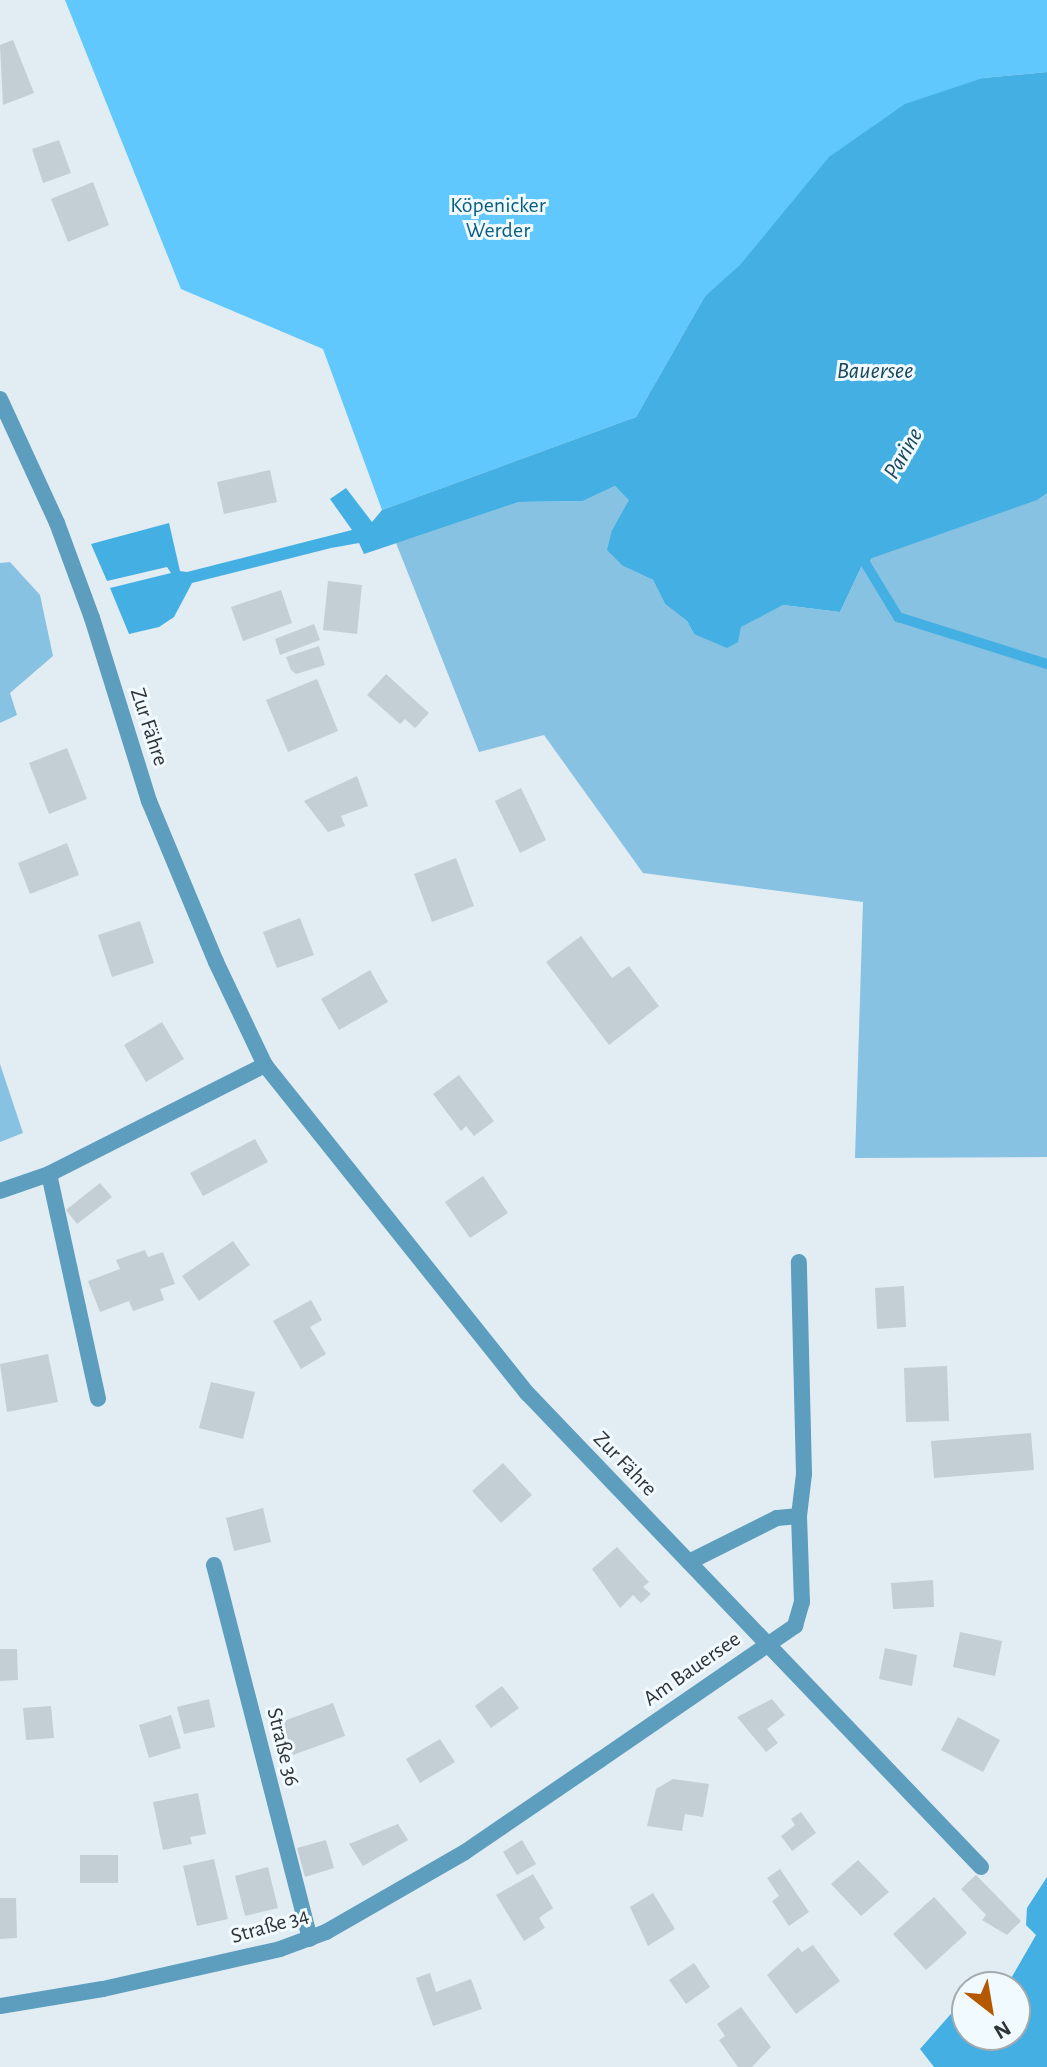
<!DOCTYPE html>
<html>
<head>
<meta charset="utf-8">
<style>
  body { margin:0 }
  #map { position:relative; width:1047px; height:2067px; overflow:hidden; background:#e1edf3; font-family:"Alegreya Sans",sans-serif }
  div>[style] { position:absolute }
  .green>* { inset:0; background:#88c2e2 }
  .forest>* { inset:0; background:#60c8fd }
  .water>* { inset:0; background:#44afe3 }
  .stream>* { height:10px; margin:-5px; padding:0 5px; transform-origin:5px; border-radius:5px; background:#44afe3 }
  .building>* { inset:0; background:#c3ced5 }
  .service>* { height:16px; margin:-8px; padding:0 8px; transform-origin:8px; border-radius:8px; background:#5d9dbe }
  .minor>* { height:16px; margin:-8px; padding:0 8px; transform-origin:8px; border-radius:8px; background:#5d9dbe }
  span { translate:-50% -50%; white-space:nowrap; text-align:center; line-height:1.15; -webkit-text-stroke:6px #f0faff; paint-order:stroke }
  .park-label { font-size:22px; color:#0a5f81 }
  .street-label { font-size:22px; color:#303437 }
  .water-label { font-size:24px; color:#1b485d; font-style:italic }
  .north { position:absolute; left:951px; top:1971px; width:80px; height:80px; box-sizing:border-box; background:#f0faff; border:2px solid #a3abaf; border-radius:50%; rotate:149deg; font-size:22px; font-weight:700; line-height:32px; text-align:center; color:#303437 }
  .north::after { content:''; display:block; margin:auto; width:28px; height:36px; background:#b55900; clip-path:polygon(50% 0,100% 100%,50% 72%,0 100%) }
</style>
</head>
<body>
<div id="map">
  <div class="green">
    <i style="clip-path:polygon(615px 486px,630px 500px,612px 530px,623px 566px,653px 580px,665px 604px,687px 621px,694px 634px,711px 638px,783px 605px,840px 612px,864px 561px,1047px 493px,1047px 1157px,855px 1158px,863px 902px,643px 873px,544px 735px,479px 752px,396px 543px,519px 502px,583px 501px)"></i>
    <i style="clip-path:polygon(10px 562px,40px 595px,53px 656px,10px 693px,17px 715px,0 723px,0 563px)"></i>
    <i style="clip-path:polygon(0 1064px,23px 1133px,0 1142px)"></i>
  </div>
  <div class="forest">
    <i style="clip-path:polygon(65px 0,1047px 0,1047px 72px,983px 78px,740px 266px,705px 296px,636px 417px,382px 510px,323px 349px,181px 289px)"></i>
  </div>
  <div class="water">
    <i style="clip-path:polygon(1047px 72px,1047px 493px,1037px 500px,864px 561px,840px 612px,783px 605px,741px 627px,738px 642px,727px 648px,694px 634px,687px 621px,665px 604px,653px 580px,623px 566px,607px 550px,612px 530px,629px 500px,615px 486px,583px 501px,519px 502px,364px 554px,359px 543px,331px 548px,192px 583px,174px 617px,159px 627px,129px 634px,110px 588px,171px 573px,167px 567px,107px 581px,91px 544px,169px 523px,180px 571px,187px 572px,352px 530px,330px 499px,346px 488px,372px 522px,382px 510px,636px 417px,705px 296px,740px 265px,829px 157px,905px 104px,983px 78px)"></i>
    <i style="clip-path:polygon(1047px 1877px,1047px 2067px,934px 2067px,920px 2049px,957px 2007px,967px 2019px,967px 2035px,1015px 2035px,1015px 1987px,1006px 1987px,1036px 1935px,1026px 1925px,1027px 1908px)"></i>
  </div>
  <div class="stream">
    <i style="left:870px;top:550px;width:13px;rotate:119deg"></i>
    <i style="left:864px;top:561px;width:66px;rotate:58.7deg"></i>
    <i style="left:898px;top:617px;width:156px;rotate:17.5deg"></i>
  </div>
  <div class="building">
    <i style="clip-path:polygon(13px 40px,34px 93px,3px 105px,0 45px)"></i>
    <i style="clip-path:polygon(59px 140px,71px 173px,43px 183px,32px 149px)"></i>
    <i style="clip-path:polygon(93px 182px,109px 225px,68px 242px,51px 199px)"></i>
    <i style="clip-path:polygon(270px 470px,277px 502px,224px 514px,217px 482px)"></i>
    <i style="clip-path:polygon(328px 581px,362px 585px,357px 634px,323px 630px)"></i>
    <i style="clip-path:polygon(281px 590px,292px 623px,243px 641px,231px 607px)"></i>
    <i style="clip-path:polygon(314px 624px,320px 640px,280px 655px,275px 639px)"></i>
    <i style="clip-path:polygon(319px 646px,325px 665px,296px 674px,291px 670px,286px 657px)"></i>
    <i style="clip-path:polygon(386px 674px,429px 713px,415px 728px,405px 719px,400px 724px,367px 695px)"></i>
    <i style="clip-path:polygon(317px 679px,338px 731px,288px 752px,266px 700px)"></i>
    <i style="clip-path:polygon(67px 748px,87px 799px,49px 814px,29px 763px)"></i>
    <i style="clip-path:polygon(357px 776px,368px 806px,341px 816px,345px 826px,328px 832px,304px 801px)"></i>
    <i style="clip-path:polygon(521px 788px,546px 840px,520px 853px,495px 801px)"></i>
    <i style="clip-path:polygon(67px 843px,79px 875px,30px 894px,18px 863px)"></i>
    <i style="clip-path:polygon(456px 858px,474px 906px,432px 922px,414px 874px)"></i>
    <i style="clip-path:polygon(300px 918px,314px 955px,277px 968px,263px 932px)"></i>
    <i style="clip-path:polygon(140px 921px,154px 963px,112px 977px,98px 935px)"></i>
    <i style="clip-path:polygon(581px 936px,612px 978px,629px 966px,659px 1006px,609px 1045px,546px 962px)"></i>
    <i style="clip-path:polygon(370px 970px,388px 1002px,339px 1030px,321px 999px)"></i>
    <i style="clip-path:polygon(162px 1022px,184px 1059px,146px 1082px,124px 1045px)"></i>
    <i style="clip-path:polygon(459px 1075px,494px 1121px,474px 1136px,466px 1126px,461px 1131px,433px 1094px)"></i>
    <i style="clip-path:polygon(255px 1139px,268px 1162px,203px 1196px,190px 1173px)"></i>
    <i style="clip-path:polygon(483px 1176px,508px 1213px,470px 1238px,445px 1202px)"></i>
    <i style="clip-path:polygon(100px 1183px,112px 1197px,77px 1224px,66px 1210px)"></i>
    <i style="clip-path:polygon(233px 1241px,250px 1265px,199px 1301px,182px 1276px)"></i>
    <i style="clip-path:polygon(145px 1250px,148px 1257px,163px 1252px,175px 1284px,160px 1289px,164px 1300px,133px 1311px,129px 1301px,100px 1312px,88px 1281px,120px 1269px,116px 1260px)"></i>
    <i style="clip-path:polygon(904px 1286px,906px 1327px,877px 1329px,875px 1288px)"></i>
    <i style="clip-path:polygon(311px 1300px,322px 1320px,310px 1327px,326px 1354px,301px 1369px,273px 1321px)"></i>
    <i style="clip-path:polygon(48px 1354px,58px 1402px,7px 1412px,0 1364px)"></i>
    <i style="clip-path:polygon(947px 1366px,949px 1421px,906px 1422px,904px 1368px)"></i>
    <i style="clip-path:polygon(211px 1382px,255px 1392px,243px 1439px,199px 1428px)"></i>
    <i style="clip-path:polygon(1031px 1433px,1034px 1470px,934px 1478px,931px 1441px)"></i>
    <i style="clip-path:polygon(503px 1463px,532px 1495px,501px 1523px,472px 1491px)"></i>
    <i style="clip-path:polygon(263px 1508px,271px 1542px,234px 1551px,226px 1518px)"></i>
    <i style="clip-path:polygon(617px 1547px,649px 1582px,643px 1587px,651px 1594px,641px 1603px,633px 1595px,620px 1608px,592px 1569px)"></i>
    <i style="clip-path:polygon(933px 1580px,934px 1607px,893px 1609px,891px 1583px)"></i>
    <i style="clip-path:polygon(960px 1632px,1002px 1641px,995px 1676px,953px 1667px)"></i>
    <i style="clip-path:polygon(885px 1648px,917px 1655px,912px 1686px,879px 1679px)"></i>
    <i style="clip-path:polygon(0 1649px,17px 1649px,18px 1680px,0 1681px)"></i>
    <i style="clip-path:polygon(502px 1686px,519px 1708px,491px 1728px,475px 1706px)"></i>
    <i style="clip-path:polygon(209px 1699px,215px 1727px,184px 1734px,177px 1707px)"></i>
    <i style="clip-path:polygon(772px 1699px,785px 1715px,767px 1729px,778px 1743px,766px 1752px,737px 1717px)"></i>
    <i style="clip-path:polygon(333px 1703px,345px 1736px,293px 1755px,281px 1722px)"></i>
    <i style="clip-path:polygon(51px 1706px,54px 1738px,26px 1740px,23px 1708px)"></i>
    <i style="clip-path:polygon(171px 1715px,181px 1748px,149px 1758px,139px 1725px)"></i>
    <i style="clip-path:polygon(958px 1717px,1000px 1740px,983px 1772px,941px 1750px)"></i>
    <i style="clip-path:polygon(440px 1739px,455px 1762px,420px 1783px,406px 1759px)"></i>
    <i style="clip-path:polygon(673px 1779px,709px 1784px,703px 1817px,685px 1814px,682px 1831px,647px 1826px,656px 1789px)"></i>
    <i style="clip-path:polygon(198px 1793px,206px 1834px,190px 1837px,192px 1844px,163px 1850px,153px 1802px)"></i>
    <i style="clip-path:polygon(801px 1812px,816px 1833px,792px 1851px,781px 1836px,795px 1825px,791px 1819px)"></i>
    <i style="clip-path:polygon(398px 1824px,408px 1840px,363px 1866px,349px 1844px)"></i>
    <i style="clip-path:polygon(326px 1840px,334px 1868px,305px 1877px,297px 1848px)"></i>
    <i style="clip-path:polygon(522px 1840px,536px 1864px,517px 1875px,503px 1852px)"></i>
    <i style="clip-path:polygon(80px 1855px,118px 1855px,118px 1883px,80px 1883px)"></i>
    <i style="clip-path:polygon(214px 1859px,228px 1919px,197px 1926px,183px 1866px)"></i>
    <i style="clip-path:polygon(858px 1860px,889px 1892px,861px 1916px,831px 1884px)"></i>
    <i style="clip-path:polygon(268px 1867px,278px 1908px,245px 1916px,235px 1876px)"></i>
    <i style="clip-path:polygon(780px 1869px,809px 1912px,789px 1926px,772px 1901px,779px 1896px,767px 1878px)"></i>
    <i style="clip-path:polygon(533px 1874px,553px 1908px,539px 1918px,545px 1928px,524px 1941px,496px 1895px)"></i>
    <i style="clip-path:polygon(976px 1875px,1021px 1921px,1007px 1935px,982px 1920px,986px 1915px,961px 1889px)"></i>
    <i style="clip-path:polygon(653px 1893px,675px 1929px,648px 1946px,630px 1907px)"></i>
    <i style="clip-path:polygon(934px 1897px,967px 1933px,926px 1970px,893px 1934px)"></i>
    <i style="clip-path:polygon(0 1898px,16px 1898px,17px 1938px,0 1939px)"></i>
    <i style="clip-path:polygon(813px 1945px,840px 1981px,796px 2014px,767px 1975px,798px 1947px,802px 1952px)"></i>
    <i style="clip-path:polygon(694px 1963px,710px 1987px,686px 2004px,669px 1980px)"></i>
    <i style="clip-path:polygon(430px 1973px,436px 1992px,471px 1979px,482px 2009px,433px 2026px,416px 1978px)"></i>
    <i style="clip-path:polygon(741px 2007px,771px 2047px,752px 2067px,738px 2067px,719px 2040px,725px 2036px,717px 2024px)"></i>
  </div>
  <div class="service">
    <i style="left:49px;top:1174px;width:230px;rotate:77.7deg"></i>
    <i style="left:0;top:1191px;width:52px;rotate:-19.1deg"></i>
    <i style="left:49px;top:1174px;width:242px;rotate:-26.8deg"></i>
    <i style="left:689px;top:1562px;width:98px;rotate:-26.6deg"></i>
    <i style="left:777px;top:1518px;width:22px;rotate:-5deg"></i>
    <i style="left:214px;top:1565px;width:386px;rotate:75.6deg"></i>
    <i style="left:0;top:2006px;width:104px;rotate:-9.4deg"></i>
    <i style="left:103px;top:1989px;width:181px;rotate:-12.7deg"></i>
    <i style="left:280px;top:1949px;width:49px;rotate:-20.3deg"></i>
    <i style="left:326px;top:1932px;width:160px;rotate:-29.9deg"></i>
    <i style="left:465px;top:1852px;width:163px;rotate:-34.3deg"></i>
  </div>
  <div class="minor">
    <i style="left:0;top:399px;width:136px;rotate:65.3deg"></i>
    <i style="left:57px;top:523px;width:101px;rotate:69.8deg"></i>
    <i style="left:92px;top:618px;width:192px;rotate:72.7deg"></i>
    <i style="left:149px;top:801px;width:174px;rotate:67.4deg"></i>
    <i style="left:216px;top:962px;width:114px;rotate:64.6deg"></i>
    <i style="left:265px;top:1065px;width:421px;rotate:51.4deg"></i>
    <i style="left:528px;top:1394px;width:655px;rotate:46.24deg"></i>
    <i style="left:600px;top:1760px;width:237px;rotate:-34.5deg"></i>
    <i style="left:795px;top:1626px;width:25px;rotate:-74deg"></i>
    <i style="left:802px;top:1602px;width:86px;rotate:-92deg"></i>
    <i style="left:799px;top:1516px;width:42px;rotate:-83.2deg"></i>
    <i style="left:804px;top:1474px;width:212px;rotate:-91.4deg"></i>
  </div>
  <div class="park-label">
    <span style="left:498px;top:218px">Köpenicker<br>Werder</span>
  </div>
  <div class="street-label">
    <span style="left:149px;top:727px;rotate:72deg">Zur Fähre</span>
    <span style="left:625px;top:1464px;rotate:46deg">Zur Fähre</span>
    <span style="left:692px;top:1669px;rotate:-35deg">Am Bauersee</span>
    <span style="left:283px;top:1747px;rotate:76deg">Straße 36</span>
    <span style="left:270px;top:1926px;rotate:-16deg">Straße 34</span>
  </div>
  <div class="water-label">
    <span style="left:875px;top:372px">Bauersee</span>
    <span style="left:904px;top:454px;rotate:-60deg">Parine</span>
  </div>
  <div class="north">N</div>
</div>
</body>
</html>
